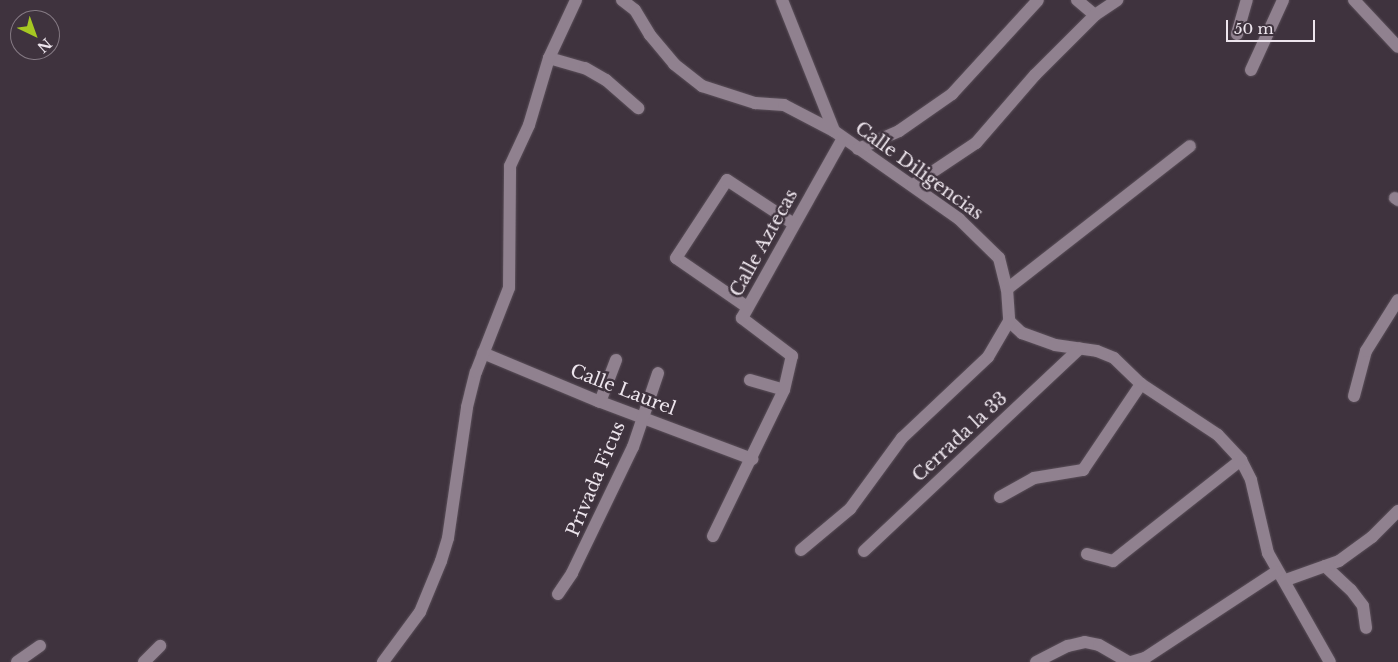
<!DOCTYPE html>
<html>
<head>
<meta charset="utf-8">
<style>
  body { margin:0 }
  #map { position:relative; width:1398px; height:662px; overflow:hidden; background:#3f333e; font-family:"Libre Baskerville",serif }
  div>[style] { position:absolute }
  .roads { filter:drop-shadow(0 0 1px #5a4f59) drop-shadow(0 0 1px #5a4f59) }
  .minor>* { height:12px; margin:-6px; padding:0 6px; transform-origin:6px; border-radius:6px; background:#90818f }
  span { translate:-50% -50%; white-space:nowrap; text-align:center; line-height:1.15; -webkit-text-stroke:5px #3f333e; paint-order:stroke }
  .street-label { font-size:18px; color:#ede5ed }
  .north { position:absolute; left:10px; top:10px; width:50px; height:50px; box-sizing:border-box; background:#3f333e; border:1px solid #857a84; border-radius:50%; rotate:138deg; font-size:14px; font-weight:700; line-height:20px; text-align:center; color:#ede5ed }
  .north::after { content:''; display:block; margin:auto; width:18px; height:22px; background:#a6c822; clip-path:polygon(50% 0,100% 100%,50% 72%,0 100%) }
  .scale { position:absolute; left:1226px; top:20px; width:89px; height:22px; box-sizing:border-box; border:2px solid #ede5ed; border-top:0; padding-left:6px; font-size:15px; line-height:18px; white-space:nowrap; color:#ede5ed; -webkit-text-stroke:4px #3f333e; paint-order:stroke }
</style>
</head>
<body>
<div id="map">
  <div class="roads">
    <div class="minor">
      <i style="left:622px;top:0;width:16px;rotate:38deg"></i>
      <i style="left:635px;top:10px;width:29px;rotate:59deg"></i>
      <i style="left:650px;top:35px;width:38px;rotate:50deg"></i>
      <i style="left:674px;top:64px;width:36px;rotate:38deg"></i>
      <i style="left:702px;top:86px;width:56px;rotate:17.8deg"></i>
      <i style="left:755px;top:103px;width:29px;rotate:4deg"></i>
      <i style="left:784px;top:105px;width:56px;rotate:27.5deg"></i>
      <i style="left:834px;top:131px;width:153px;rotate:35.1deg"></i>
      <i style="left:959px;top:219px;width:56px;rotate:44.3deg"></i>
      <i style="left:999px;top:258px;width:32px;rotate:76deg"></i>
      <i style="left:1007px;top:289px;width:32px;rotate:86deg"></i>
      <i style="left:1009px;top:321px;width:18px;rotate:43deg"></i>
      <i style="left:1022px;top:333px;width:35px;rotate:20deg"></i>
      <i style="left:1055px;top:345px;width:42px;rotate:8.1deg"></i>
      <i style="left:1097px;top:351px;width:18px;rotate:22deg"></i>
      <i style="left:1114px;top:358px;width:37px;rotate:44deg"></i>
      <i style="left:1141px;top:384px;width:92px;rotate:33.5deg"></i>
      <i style="left:1218px;top:435px;width:34px;rotate:47deg"></i>
      <i style="left:1241px;top:460px;width:22px;rotate:63deg"></i>
      <i style="left:1251px;top:480px;width:75px;rotate:76.9deg"></i>
      <i style="left:1268px;top:553px;width:125px;rotate:60.4deg"></i>
      <i style="left:782px;top:0;width:141px;rotate:68.3deg"></i>
      <i style="left:1077px;top:0;width:23px;rotate:40deg"></i>
      <i style="left:1354px;top:0;width:64px;rotate:46.9deg"></i>
      <i style="left:1237px;top:34px;width:35px;rotate:-74deg"></i>
      <i style="left:549px;top:58px;width:37px;rotate:16deg"></i>
      <i style="left:585px;top:68px;width:24px;rotate:30deg"></i>
      <i style="left:606px;top:80px;width:43px;rotate:41.2deg"></i>
      <i style="left:1251px;top:70px;width:77px;rotate:-65.4deg"></i>
      <i style="left:858px;top:149px;width:45px;rotate:-23.7deg"></i>
      <i style="left:899px;top:131px;width:65px;rotate:-34.9deg"></i>
      <i style="left:952px;top:94px;width:127px;rotate:-47.5deg"></i>
      <i style="left:913px;top:185px;width:76px;rotate:-33.7deg"></i>
      <i style="left:976px;top:143px;width:90px;rotate:-49.1deg"></i>
      <i style="left:1035px;top:75px;width:85px;rotate:-45deg"></i>
      <i style="left:1095px;top:15px;width:27px;rotate:-34deg"></i>
      <i style="left:1395px;top:198px;width:4px;rotate:34deg"></i>
      <i style="left:1007px;top:289px;width:232px;rotate:-38deg"></i>
      <i style="left:747px;top:307px;width:86px;rotate:-145.4deg"></i>
      <i style="left:676px;top:258px;width:93px;rotate:-56.8deg"></i>
      <i style="left:727px;top:180px;width:80px;rotate:33.3deg"></i>
      <i style="left:483px;top:353px;width:125px;rotate:22.7deg"></i>
      <i style="left:598px;top:401px;width:165px;rotate:20.6deg"></i>
      <i style="left:750px;top:380px;width:35px;rotate:16deg"></i>
      <i style="left:1354px;top:396px;width:47px;rotate:-75.1deg"></i>
      <i style="left:1366px;top:351px;width:60px;rotate:-57.9deg"></i>
      <i style="left:600px;top:402px;width:45px;rotate:-69.1deg"></i>
      <i style="left:1000px;top:497px;width:39px;rotate:-29deg"></i>
      <i style="left:1034px;top:478px;width:50px;rotate:-9.3deg"></i>
      <i style="left:1083px;top:470px;width:104px;rotate:-56deg"></i>
      <i style="left:713px;top:536px;width:162px;rotate:-64.1deg"></i>
      <i style="left:784px;top:390px;width:35px;rotate:-77deg"></i>
      <i style="left:792px;top:356px;width:63px;rotate:-142.8deg"></i>
      <i style="left:742px;top:318px;width:206px;rotate:-60.7deg"></i>
      <i style="left:801px;top:550px;width:64px;rotate:-39.9deg"></i>
      <i style="left:850px;top:509px;width:88px;rotate:-53.8deg"></i>
      <i style="left:902px;top:438px;width:118px;rotate:-43.3deg"></i>
      <i style="left:988px;top:357px;width:42px;rotate:-59.7deg"></i>
      <i style="left:864px;top:551px;width:296px;rotate:-43.2deg"></i>
      <i style="left:1087px;top:554px;width:27px;rotate:15deg"></i>
      <i style="left:1113px;top:561px;width:163px;rotate:-38.3deg"></i>
      <i style="left:1325px;top:566px;width:35px;rotate:43deg"></i>
      <i style="left:1351px;top:590px;width:20px;rotate:53deg"></i>
      <i style="left:1363px;top:606px;width:22px;rotate:82deg"></i>
      <i style="left:1286px;top:580px;width:56px;rotate:-19.7deg"></i>
      <i style="left:1339px;top:561px;width:41px;rotate:-36deg"></i>
      <i style="left:1372px;top:537px;width:37px;rotate:-45deg"></i>
      <i style="left:558px;top:594px;width:25px;rotate:-56deg"></i>
      <i style="left:572px;top:573px;width:140px;rotate:-64.2deg"></i>
      <i style="left:633px;top:447px;width:78px;rotate:-71.3deg"></i>
      <i style="left:17px;top:662px;width:28px;rotate:-35deg"></i>
      <i style="left:144px;top:662px;width:23px;rotate:-45deg"></i>
      <i style="left:383px;top:662px;width:62px;rotate:-53.5deg"></i>
      <i style="left:420px;top:612px;width:55px;rotate:-67.6deg"></i>
      <i style="left:441px;top:561px;width:24px;rotate:-73deg"></i>
      <i style="left:448px;top:538px;width:132px;rotate:-81.7deg"></i>
      <i style="left:467px;top:407px;width:36px;rotate:-76deg"></i>
      <i style="left:476px;top:372px;width:90px;rotate:-68.6deg"></i>
      <i style="left:509px;top:288px;width:122px;rotate:-89.5deg"></i>
      <i style="left:510px;top:166px;width:45px;rotate:-65.1deg"></i>
      <i style="left:529px;top:125px;width:70px;rotate:-73.4deg"></i>
      <i style="left:549px;top:58px;width:64px;rotate:-65deg"></i>
      <i style="left:1036px;top:662px;width:36px;rotate:-27deg"></i>
      <i style="left:1068px;top:646px;width:17px;rotate:-13deg"></i>
      <i style="left:1085px;top:642px;width:14px;rotate:12deg"></i>
      <i style="left:1099px;top:645px;width:34px;rotate:30deg"></i>
      <i style="left:1131px;top:662px;width:15px;rotate:-16deg"></i>
      <i style="left:1145px;top:658px;width:157px;rotate:-33.3deg"></i>
    </div>
  </div>
  <div class="street-label">
    <span style="left:919px;top:171px;rotate:36deg">Calle Diligencias</span>
    <span style="left:764px;top:243px;rotate:-61deg">Calle Aztecas</span>
    <span style="left:623px;top:390px;rotate:21deg">Calle Laurel</span>
    <span style="left:960px;top:437px;rotate:-43deg">Cerrada la 33</span>
    <span style="left:596px;top:479px;rotate:-67deg">Privada Ficus</span>
  </div>
  <div class="north">N</div>
  <div class="scale">50 m</div>
</div>
</body>
</html>
